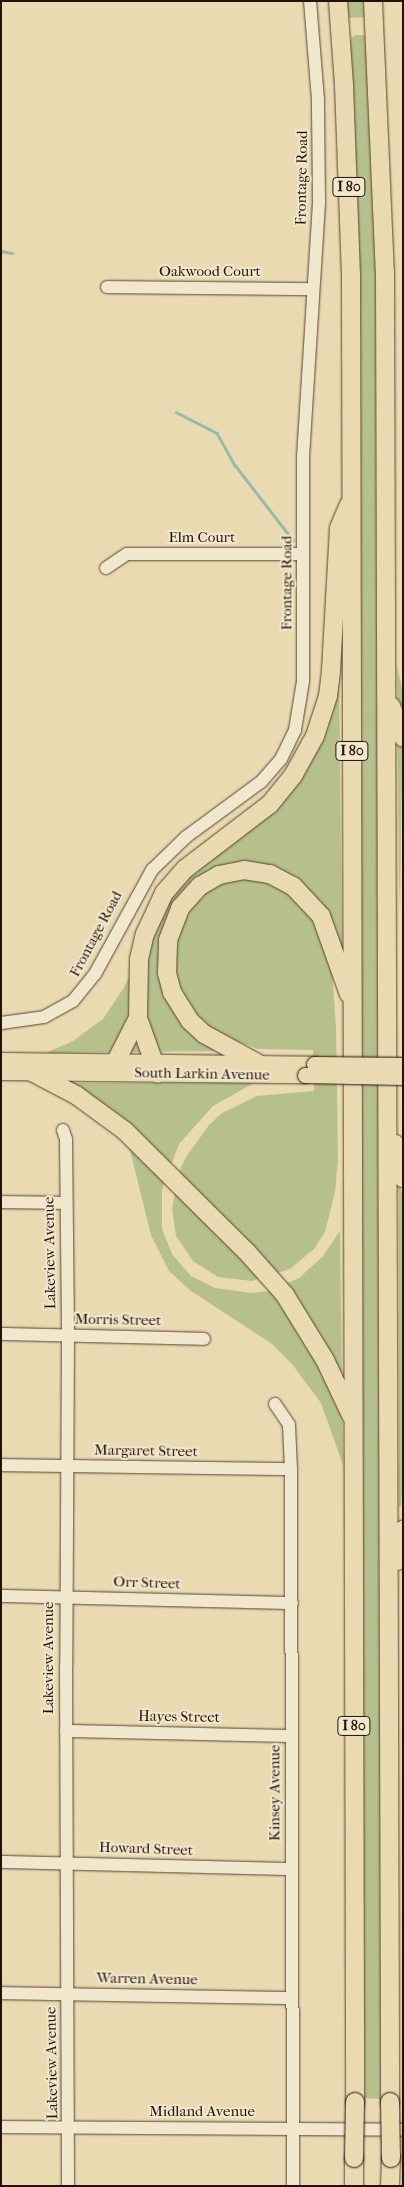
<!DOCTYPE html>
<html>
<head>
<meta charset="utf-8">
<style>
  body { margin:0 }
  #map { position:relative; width:404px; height:2187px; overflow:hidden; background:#e9dab2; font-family:"IM FELL French Canon",serif }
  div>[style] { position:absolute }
  .green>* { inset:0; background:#b5c08d }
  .stream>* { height:2.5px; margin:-1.25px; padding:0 1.25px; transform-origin:1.25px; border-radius:1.25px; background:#98bba8 }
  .roads { filter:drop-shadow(0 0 1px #574333) drop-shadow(0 0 1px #574333) }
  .minor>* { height:12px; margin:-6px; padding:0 6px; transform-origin:6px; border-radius:6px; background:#f1e7cd }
  .major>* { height:15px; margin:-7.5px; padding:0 7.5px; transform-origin:7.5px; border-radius:7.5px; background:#e9dab2 }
  .highway>* { height:18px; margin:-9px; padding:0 9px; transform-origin:9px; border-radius:9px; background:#e9dab2 }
  .bridges { filter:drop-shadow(0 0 1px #261109) drop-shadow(0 0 1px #261109) }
  .major-bridge>* { height:15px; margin:-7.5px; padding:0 7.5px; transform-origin:7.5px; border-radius:7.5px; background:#e9dab2 }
  .highway-bridge>* { height:18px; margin:-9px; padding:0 9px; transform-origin:9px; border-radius:9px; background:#e9dab2 }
  span { translate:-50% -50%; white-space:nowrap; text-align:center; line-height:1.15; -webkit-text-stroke:4px #f1e7cd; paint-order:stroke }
  .shield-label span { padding:1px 4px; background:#f1e7cd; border:1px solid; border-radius:4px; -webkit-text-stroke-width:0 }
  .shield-label { font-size:14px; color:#261109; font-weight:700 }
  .street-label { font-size:15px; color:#261109 }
  .frame { position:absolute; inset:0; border:2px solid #261109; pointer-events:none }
</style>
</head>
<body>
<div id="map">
  <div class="green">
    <i style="clip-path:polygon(345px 1px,367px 1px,367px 17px,349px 18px)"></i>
    <i style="clip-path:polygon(355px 35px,365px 35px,368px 41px,378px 217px,383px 2099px,362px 2098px,361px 338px,358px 327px,348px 42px)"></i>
    <i style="clip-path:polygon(397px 667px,403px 692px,400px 909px,399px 876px)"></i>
    <i style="clip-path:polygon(339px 670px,342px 958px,333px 931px,272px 869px,197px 882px,161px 965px,218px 1051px,46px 1053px,73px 1041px,103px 1019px,123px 989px,176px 884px,273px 808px)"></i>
    <i style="clip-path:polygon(244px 878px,275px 884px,289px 893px,316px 924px,332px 969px,336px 1028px,338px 1159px,335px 1192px,325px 1232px,314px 1249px,290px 1269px,252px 1281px,218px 1277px,193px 1261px,176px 1236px,172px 1209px,178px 1174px,186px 1157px,209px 1125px,222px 1113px,257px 1096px,314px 1091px,313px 1050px,258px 1049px,218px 1034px,195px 1014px,177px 982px,176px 946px,185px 917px,203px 894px,229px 880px)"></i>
    <i style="clip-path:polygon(68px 1083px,254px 1083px,213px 1106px,179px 1144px,162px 1190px,162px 1229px,172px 1254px,191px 1276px,215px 1288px,252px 1293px,269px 1291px,299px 1278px,323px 1256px,340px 1231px,343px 1465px,321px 1403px,292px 1364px,272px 1344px,191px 1291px,169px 1271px,151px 1235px,128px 1142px)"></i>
    <i style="clip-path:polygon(399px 1183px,403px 1197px,403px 1479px,401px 1506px,399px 1506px)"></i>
  </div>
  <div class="stream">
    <i style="left:1px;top:251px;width:11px;rotate:10deg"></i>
    <i style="left:176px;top:412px;width:46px;rotate:27.1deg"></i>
    <i style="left:217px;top:433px;width:37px;rotate:61deg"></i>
    <i style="left:235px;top:465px;width:95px;rotate:52.3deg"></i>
  </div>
  <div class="roads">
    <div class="minor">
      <i style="left:107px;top:287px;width:206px;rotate:0.6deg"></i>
      <i style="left:106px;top:568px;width:25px;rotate:-34deg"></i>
      <i style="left:127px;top:554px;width:175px"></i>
      <i style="left:1px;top:1023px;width:43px;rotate:-7.9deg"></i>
      <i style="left:44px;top:1017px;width:33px;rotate:-29deg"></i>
      <i style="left:73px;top:1001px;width:35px;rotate:-51deg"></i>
      <i style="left:95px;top:974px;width:119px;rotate:-61.3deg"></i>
      <i style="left:152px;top:870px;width:47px;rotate:-44.1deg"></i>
      <i style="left:186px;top:837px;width:93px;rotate:-36.3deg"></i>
      <i style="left:261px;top:782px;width:30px;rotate:-49deg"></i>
      <i style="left:281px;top:759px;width:32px;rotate:-64deg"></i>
      <i style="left:295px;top:730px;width:50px;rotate:-80.7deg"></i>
      <i style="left:303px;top:681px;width:224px;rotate:-90deg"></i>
      <i style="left:303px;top:457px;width:256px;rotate:-86.4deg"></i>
      <i style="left:319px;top:202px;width:102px;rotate:-90.6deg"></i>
      <i style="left:318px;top:100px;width:99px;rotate:-94.6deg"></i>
      <i style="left:63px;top:1130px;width:9px;rotate:72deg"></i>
      <i style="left:66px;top:1139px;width:196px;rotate:89.4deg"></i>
      <i style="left:68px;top:1335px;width:331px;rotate:90.3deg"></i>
      <i style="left:66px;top:1666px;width:520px;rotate:89.78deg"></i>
      <i style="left:1px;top:1202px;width:65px;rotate:0.9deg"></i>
      <i style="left:1px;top:1334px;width:203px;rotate:1.4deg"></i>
      <i style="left:275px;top:1404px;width:25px;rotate:56deg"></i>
      <i style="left:289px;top:1425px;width:44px;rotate:87.4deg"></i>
      <i style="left:291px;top:1469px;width:717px;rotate:89.84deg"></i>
      <i style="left:1px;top:1465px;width:290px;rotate:0.8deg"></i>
      <i style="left:1px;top:1596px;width:291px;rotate:1.4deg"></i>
      <i style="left:66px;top:1731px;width:226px;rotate:1.3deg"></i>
      <i style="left:1px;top:1862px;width:290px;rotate:1.4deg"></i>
      <i style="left:1px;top:1993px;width:291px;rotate:1deg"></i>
      <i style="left:1px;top:2127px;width:402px;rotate:0.4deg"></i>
    </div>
    <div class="major">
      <i style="left:1px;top:1060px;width:313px;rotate:0.7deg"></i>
      <i style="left:1px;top:1072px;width:304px;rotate:0.6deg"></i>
    </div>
    <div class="highway">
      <i style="left:338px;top:1px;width:84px;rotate:85.9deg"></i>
      <i style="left:344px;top:85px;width:191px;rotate:87.9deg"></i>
      <i style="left:351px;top:276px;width:1826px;rotate:89.87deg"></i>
      <i style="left:373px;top:1px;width:270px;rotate:87.5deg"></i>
      <i style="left:385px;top:271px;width:1831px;rotate:89.84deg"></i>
      <i style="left:391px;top:706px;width:34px;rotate:69deg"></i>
      <i style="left:138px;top:1018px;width:59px;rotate:70.3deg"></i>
      <i style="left:116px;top:1061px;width:48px;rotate:-62.9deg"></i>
      <i style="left:138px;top:1018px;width:59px;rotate:-89deg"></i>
      <i style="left:139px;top:959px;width:26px;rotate:-77deg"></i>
      <i style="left:145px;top:934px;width:45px;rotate:-65.1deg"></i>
      <i style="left:164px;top:893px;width:32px;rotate:-49deg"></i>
      <i style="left:185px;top:869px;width:107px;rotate:-37.4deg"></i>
      <i style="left:270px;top:804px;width:38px;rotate:-51deg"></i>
      <i style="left:294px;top:774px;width:43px;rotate:-61.1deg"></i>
      <i style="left:315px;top:736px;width:42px;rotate:-72deg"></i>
      <i style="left:328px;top:696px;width:25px;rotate:-83deg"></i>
      <i style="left:331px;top:671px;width:143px;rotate:-86.8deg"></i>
      <i style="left:339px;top:528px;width:25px;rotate:-67deg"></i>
      <i style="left:257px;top:1063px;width:60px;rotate:-151.3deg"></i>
      <i style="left:204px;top:1034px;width:19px;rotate:-137deg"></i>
      <i style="left:190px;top:1021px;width:34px;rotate:-122deg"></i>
      <i style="left:172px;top:992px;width:20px;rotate:-105deg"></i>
      <i style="left:167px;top:973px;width:33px;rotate:-88deg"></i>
      <i style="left:168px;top:940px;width:34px;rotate:-69deg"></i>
      <i style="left:180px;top:908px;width:30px;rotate:-48deg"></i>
      <i style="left:200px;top:886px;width:22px;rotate:-30deg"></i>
      <i style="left:219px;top:875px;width:25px;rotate:-11deg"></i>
      <i style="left:244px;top:870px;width:26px;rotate:9deg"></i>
      <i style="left:270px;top:874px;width:26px;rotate:28deg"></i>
      <i style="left:293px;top:886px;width:41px;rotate:47deg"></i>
      <i style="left:321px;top:916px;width:83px;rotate:70.3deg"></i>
      <i style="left:32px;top:1072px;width:50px;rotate:27.6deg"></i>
      <i style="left:76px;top:1095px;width:61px;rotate:36.3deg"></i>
      <i style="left:125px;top:1131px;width:170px;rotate:44.8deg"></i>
      <i style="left:246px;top:1251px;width:59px;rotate:48.4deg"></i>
      <i style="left:285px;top:1295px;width:76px;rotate:58.4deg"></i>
      <i style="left:325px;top:1360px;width:61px;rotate:64.7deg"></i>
      <i style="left:395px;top:1144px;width:35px;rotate:77deg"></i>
      <i style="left:397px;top:1561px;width:32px;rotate:-79deg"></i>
      <i style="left:354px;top:2158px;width:28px;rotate:90deg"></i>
      <i style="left:390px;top:2186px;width:28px;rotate:-88deg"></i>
    </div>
  </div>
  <div class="bridges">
    <div class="major-bridge">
      <i style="left:314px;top:1064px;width:89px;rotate:0.6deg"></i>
      <i style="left:305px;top:1075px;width:98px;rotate:1.2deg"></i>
    </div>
    <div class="highway-bridge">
      <i style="left:390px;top:2102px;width:56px;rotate:89deg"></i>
      <i style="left:354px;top:2158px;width:56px;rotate:-89deg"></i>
    </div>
  </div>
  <div class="shield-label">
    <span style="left:349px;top:187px">I 80</span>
    <span style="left:352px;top:751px">I 80</span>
    <span style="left:354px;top:1726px">I 80</span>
  </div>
  <div class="street-label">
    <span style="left:302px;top:178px;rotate:-89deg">Frontage Road</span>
    <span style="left:210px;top:272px">Oakwood Court</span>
    <span style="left:202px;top:538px">Elm Court</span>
    <span style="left:287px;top:583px;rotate:-90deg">Frontage Road</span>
    <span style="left:96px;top:934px;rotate:-62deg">Frontage Road</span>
    <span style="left:202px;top:1074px;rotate:1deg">South Larkin Avenue</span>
    <span style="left:50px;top:1253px;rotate:-91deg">Lakeview Avenue</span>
    <span style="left:118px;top:1320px;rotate:1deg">Morris Street</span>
    <span style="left:146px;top:1451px;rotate:1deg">Margaret Street</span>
    <span style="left:147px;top:1583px;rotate:2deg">Orr Street</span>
    <span style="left:49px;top:1658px;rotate:-90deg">Lakeview Avenue</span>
    <span style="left:179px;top:1717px;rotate:1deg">Hayes Street</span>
    <span style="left:275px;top:1793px;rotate:-90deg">Kinsey Avenue</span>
    <span style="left:146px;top:1849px;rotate:2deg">Howard Street</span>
    <span style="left:147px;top:1979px;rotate:1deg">Warren Avenue</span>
    <span style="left:52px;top:2063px;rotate:-91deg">Lakeview Avenue</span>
    <span style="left:202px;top:2112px">Midland Avenue</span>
  </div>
  <div class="frame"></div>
</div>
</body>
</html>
